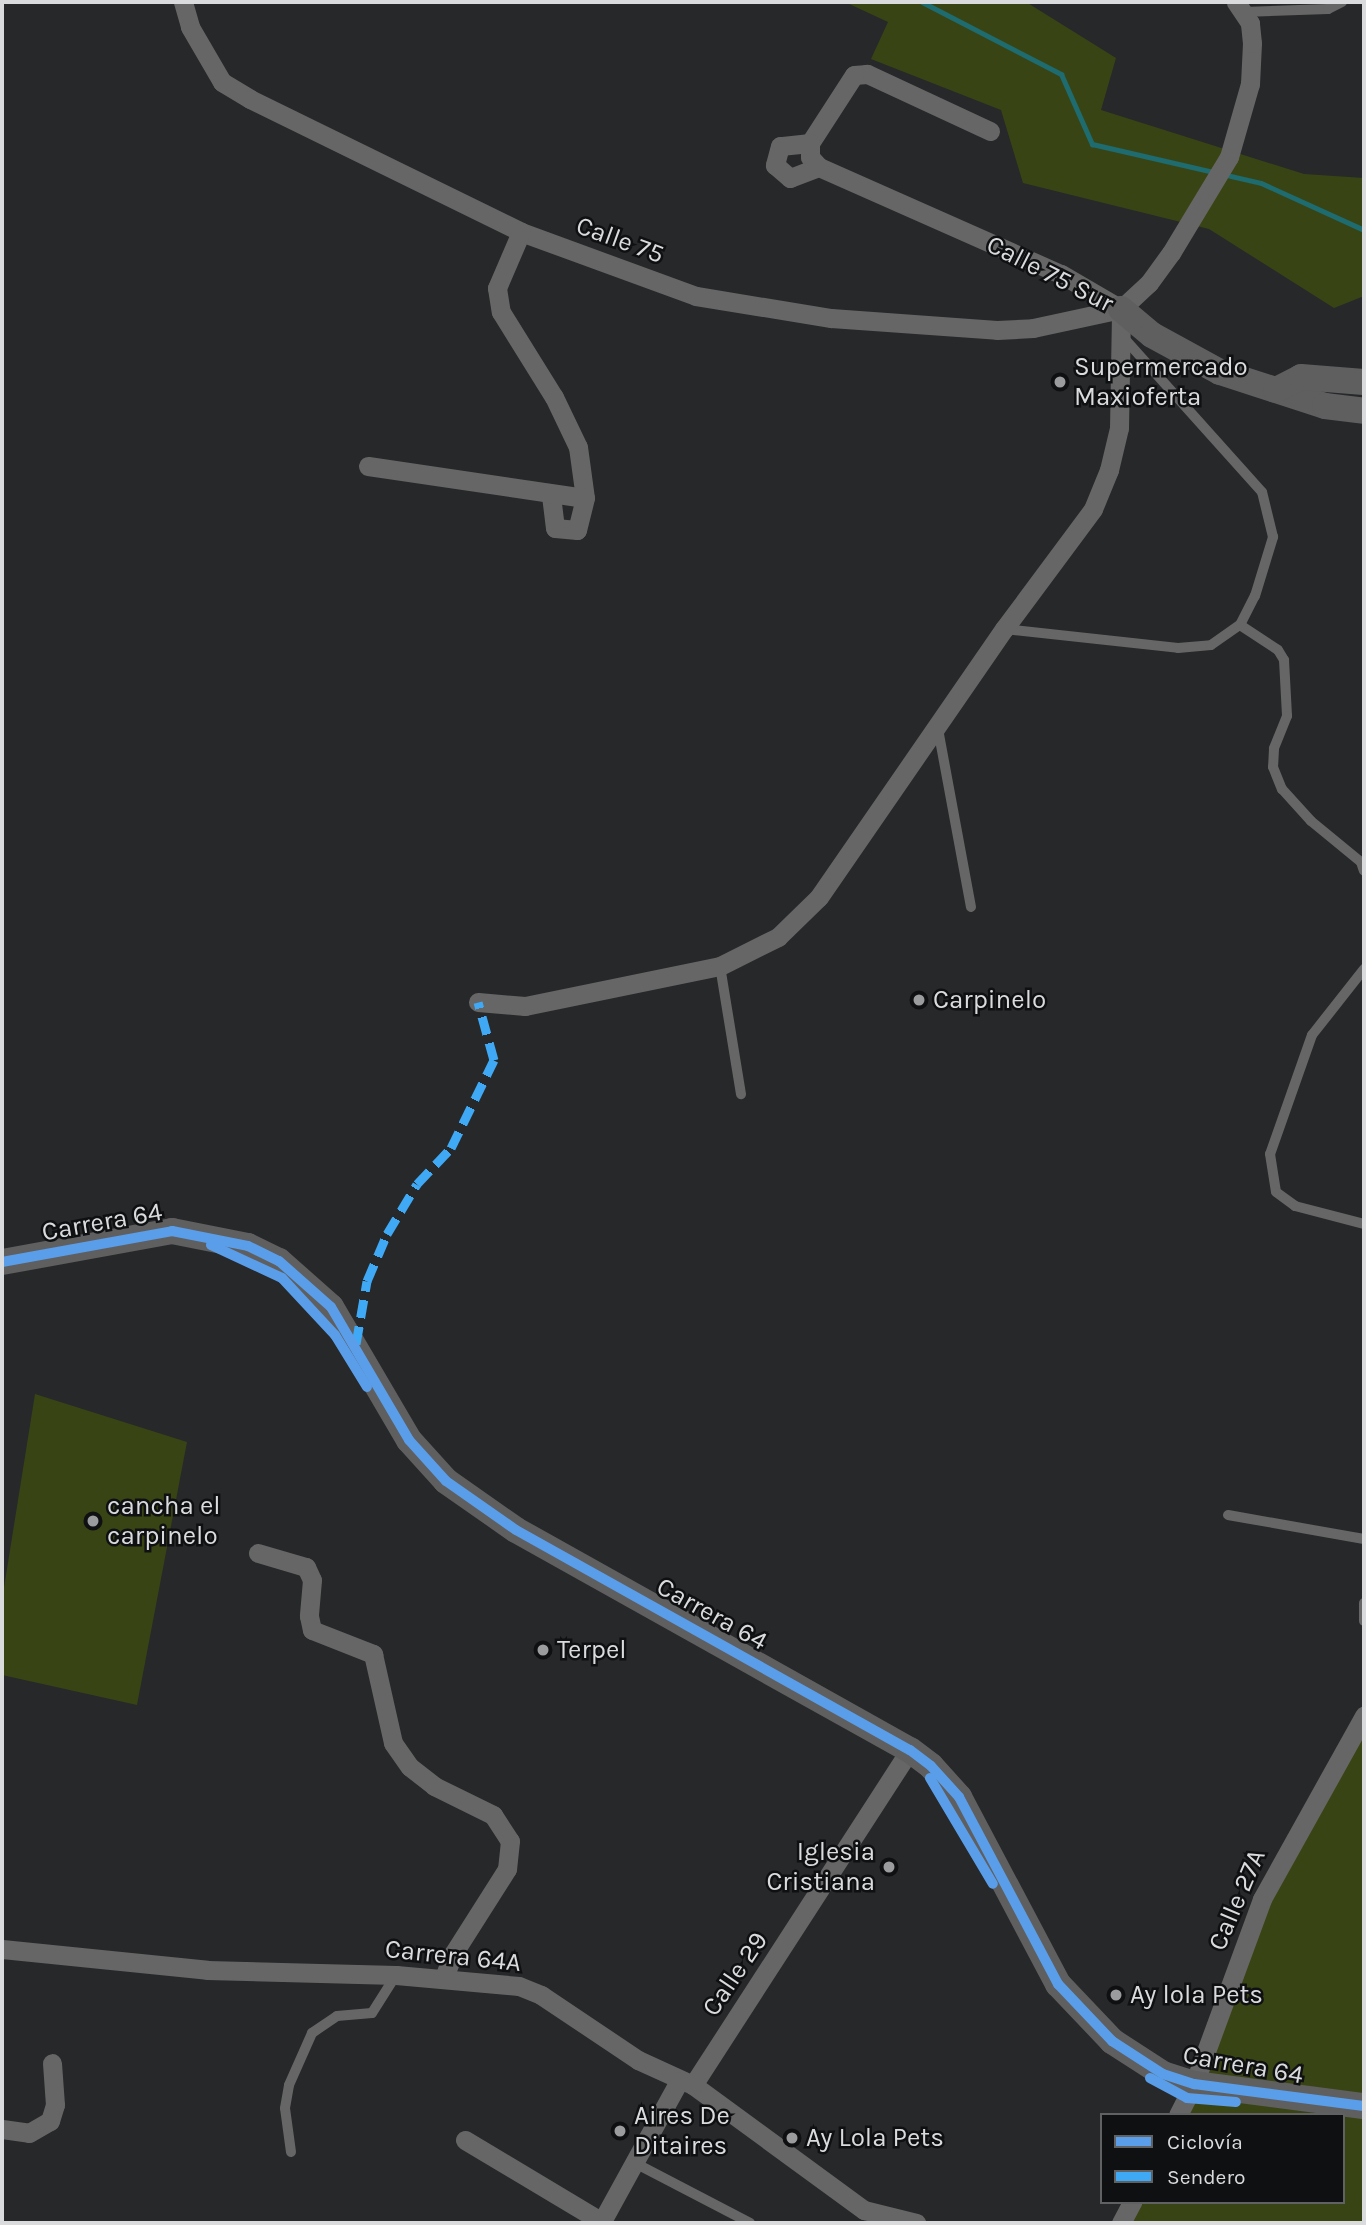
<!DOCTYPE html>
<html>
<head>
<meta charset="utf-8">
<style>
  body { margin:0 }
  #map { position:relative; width:1366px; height:2225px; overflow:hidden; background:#26282a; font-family:Karla,sans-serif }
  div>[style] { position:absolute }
  .green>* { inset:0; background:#394415 }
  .stream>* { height:5px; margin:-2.5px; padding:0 2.5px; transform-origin:2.5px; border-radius:2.5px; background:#1e6c6f }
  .lane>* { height:10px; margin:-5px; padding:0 5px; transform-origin:5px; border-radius:5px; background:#676666 }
  .street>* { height:19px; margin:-9.5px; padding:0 9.5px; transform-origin:9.5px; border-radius:9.5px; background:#676666 }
  .secondary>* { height:26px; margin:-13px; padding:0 13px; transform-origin:13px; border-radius:13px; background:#5f5f60 }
  .quiet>* { height:9px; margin-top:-4.5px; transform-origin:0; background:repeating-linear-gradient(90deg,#3fa9f5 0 18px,transparent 0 27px) }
  .cycleway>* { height:10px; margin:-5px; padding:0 5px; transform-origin:5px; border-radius:5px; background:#5a9eea }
  .dots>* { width:19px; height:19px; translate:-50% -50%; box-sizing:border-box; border:4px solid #0f1012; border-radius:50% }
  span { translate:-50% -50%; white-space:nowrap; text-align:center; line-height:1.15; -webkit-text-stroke:5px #0f1012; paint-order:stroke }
  .street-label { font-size:26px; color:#d9dbdd }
  .poi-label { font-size:26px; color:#d9dbdd }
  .left { translate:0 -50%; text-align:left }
  .right { translate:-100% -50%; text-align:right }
  .frame { position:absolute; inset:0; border:4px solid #d9dbdd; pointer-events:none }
  .legend { position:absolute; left:1100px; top:2113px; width:245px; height:91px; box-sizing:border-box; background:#0f1012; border:2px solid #606163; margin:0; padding:9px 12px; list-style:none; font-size:21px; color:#d9dbdd }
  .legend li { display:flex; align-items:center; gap:14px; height:35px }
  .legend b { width:35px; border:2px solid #606163 }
</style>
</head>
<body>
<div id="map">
  <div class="green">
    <i style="clip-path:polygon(845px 2px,1026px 2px,1116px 58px,1101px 110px,1304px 174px,1364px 178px,1364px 296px,1334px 308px,1209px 229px,1023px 183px,1001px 110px,871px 59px,888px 22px)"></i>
    <i style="clip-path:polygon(35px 1394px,187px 1442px,137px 1705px,2px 1675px,2px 1600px)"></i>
    <i style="clip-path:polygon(1364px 1730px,1364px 2223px,1130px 2223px,1141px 2202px,1343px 2202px,1343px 2115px,1184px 2115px,1280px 1869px)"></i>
  </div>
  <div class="stream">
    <i style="left:922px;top:2px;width:157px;rotate:27.4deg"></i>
    <i style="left:1061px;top:74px;width:77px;rotate:66.1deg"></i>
    <i style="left:1092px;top:144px;width:173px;rotate:13deg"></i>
    <i style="left:1261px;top:183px;width:113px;rotate:24.5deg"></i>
  </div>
  <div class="lane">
    <i style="left:1243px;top:12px;width:85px;rotate:-2deg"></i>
    <i style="left:1328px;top:9px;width:16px;rotate:-27deg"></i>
    <i style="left:1240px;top:625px;width:45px;rotate:33.3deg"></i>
    <i style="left:1278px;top:650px;width:12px;rotate:59deg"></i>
    <i style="left:1284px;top:660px;width:56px;rotate:86.9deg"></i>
    <i style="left:1287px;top:716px;width:35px;rotate:112deg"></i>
    <i style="left:1274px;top:749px;width:18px;rotate:93deg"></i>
    <i style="left:1273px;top:767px;width:24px;rotate:68deg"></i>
    <i style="left:1282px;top:789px;width:43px;rotate:47.8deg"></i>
    <i style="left:1311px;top:821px;width:65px;rotate:39.4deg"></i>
    <i style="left:1361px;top:862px;width:9px;rotate:72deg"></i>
    <i style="left:1004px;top:629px;width:175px;rotate:6.2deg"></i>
    <i style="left:1178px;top:648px;width:33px;rotate:-5deg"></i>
    <i style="left:1211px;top:645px;width:35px;rotate:-35deg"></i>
    <i style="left:1240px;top:625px;width:33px;rotate:-63deg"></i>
    <i style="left:1255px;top:596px;width:62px;rotate:-73deg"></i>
    <i style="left:1273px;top:537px;width:46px;rotate:-103.7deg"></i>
    <i style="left:1262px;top:492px;width:210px;rotate:-131.9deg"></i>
    <i style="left:938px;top:729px;width:181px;rotate:79.5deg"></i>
    <i style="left:720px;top:966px;width:130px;rotate:80.7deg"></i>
    <i style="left:1364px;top:969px;width:84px;rotate:128.2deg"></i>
    <i style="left:1312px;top:1035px;width:126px;rotate:109.4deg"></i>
    <i style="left:1270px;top:1154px;width:38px;rotate:81deg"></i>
    <i style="left:1276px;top:1192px;width:24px;rotate:36deg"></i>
    <i style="left:1295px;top:1206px;width:71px;rotate:14.6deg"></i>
    <i style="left:1228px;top:1515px;width:138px;rotate:10deg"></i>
    <i style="left:1364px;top:1603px;width:18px;rotate:90deg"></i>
    <i style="left:291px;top:2152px;width:44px;rotate:-97.8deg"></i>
    <i style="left:285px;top:2108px;width:23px;rotate:-80deg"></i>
    <i style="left:289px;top:2085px;width:57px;rotate:-66.1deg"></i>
    <i style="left:312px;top:2033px;width:30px;rotate:-34deg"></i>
    <i style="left:337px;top:2016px;width:35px;rotate:-5deg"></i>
    <i style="left:372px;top:2013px;width:45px;rotate:-57.7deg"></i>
    <i style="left:633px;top:2162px;width:132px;rotate:27.5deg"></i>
  </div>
  <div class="street">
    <i style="left:183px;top:2px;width:26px;rotate:74deg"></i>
    <i style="left:190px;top:27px;width:64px;rotate:59.8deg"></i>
    <i style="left:222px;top:82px;width:33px;rotate:31deg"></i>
    <i style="left:250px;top:99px;width:302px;rotate:26.1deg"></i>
    <i style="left:521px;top:232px;width:186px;rotate:20.1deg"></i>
    <i style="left:696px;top:296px;width:137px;rotate:9.3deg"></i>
    <i style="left:831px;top:318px;width:166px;rotate:4.1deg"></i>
    <i style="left:997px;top:330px;width:36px;rotate:-3deg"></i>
    <i style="left:1033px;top:328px;width:90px;rotate:-12.2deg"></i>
    <i style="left:990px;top:131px;width:136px;rotate:-155.1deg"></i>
    <i style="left:867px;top:74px;width:13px;rotate:176deg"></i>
    <i style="left:854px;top:75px;width:81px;rotate:122.9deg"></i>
    <i style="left:810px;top:143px;width:14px;rotate:90deg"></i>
    <i style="left:810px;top:157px;width:13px;rotate:48deg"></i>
    <i style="left:819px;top:167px;width:265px;rotate:23.9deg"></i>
    <i style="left:1061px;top:274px;width:69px;rotate:30.3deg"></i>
    <i style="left:810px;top:143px;width:30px;rotate:174deg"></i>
    <i style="left:780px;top:146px;width:20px;rotate:105deg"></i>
    <i style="left:775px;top:165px;width:20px;rotate:41deg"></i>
    <i style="left:790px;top:178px;width:31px;rotate:-21deg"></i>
    <i style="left:521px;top:232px;width:61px;rotate:113.2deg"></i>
    <i style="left:497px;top:288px;width:24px;rotate:81deg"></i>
    <i style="left:501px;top:312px;width:100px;rotate:58.1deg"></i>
    <i style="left:554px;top:397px;width:55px;rotate:64.4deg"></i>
    <i style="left:578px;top:447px;width:51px;rotate:82.2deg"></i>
    <i style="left:585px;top:498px;width:33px;rotate:104deg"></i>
    <i style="left:577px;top:530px;width:22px;rotate:-175deg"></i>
    <i style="left:555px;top:528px;width:34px;rotate:-97deg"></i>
    <i style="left:1121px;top:309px;width:38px;rotate:-43deg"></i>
    <i style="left:1149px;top:283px;width:37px;rotate:-54deg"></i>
    <i style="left:1171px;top:253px;width:112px;rotate:-58.9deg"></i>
    <i style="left:1229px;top:157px;width:76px;rotate:-74deg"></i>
    <i style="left:1250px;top:84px;width:41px;rotate:-87.2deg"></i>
    <i style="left:1252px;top:43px;width:20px;rotate:-96deg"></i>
    <i style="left:1250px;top:23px;width:25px;rotate:-124deg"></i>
    <i style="left:368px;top:466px;width:219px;rotate:8.4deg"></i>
    <i style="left:478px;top:1002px;width:47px;rotate:4.9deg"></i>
    <i style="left:525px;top:1006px;width:199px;rotate:-11.6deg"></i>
    <i style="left:720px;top:966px;width:65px;rotate:-26.6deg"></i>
    <i style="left:778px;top:937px;width:57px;rotate:-44.3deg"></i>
    <i style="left:819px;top:897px;width:326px;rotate:-55.4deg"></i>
    <i style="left:1004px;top:629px;width:149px;rotate:-53.4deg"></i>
    <i style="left:1093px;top:509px;width:42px;rotate:-67.7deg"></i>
    <i style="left:1109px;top:470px;width:43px;rotate:-76.6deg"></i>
    <i style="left:1119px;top:428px;width:119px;rotate:-89deg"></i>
    <i style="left:258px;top:1553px;width:50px;rotate:16.3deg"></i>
    <i style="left:306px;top:1567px;width:14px;rotate:65deg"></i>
    <i style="left:312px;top:1580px;width:36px;rotate:95deg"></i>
    <i style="left:309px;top:1616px;width:14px;rotate:78deg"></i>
    <i style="left:312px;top:1630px;width:66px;rotate:21.5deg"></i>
    <i style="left:373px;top:1654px;width:91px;rotate:77.3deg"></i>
    <i style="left:393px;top:1743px;width:29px;rotate:55deg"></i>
    <i style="left:410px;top:1767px;width:31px;rotate:38deg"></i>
    <i style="left:434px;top:1786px;width:66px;rotate:26.2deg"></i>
    <i style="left:493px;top:1815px;width:31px;rotate:57deg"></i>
    <i style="left:510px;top:1841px;width:28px;rotate:96deg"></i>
    <i style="left:507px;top:1869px;width:101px;rotate:122.4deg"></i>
    <i style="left:453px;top:1954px;width:25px;rotate:111deg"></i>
    <i style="left:2px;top:1949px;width:206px;rotate:5.8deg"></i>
    <i style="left:207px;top:1970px;width:189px;rotate:1.5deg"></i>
    <i style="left:396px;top:1975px;width:123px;rotate:5.1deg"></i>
    <i style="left:519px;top:1986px;width:24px;rotate:22deg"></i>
    <i style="left:541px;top:1995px;width:117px;rotate:33.8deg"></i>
    <i style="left:638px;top:2060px;width:60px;rotate:24.4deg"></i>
    <i style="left:693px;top:2085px;width:212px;rotate:36.2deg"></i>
    <i style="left:864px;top:2210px;width:54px;rotate:14deg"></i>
    <i style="left:693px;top:2085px;width:399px;rotate:-57.1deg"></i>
    <i style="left:1178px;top:2115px;width:35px;rotate:-63deg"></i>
    <i style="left:1194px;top:2084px;width:197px;rotate:-69.8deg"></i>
    <i style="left:1262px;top:1899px;width:210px;rotate:-60.9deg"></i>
    <i style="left:2px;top:2129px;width:27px;rotate:8deg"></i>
    <i style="left:29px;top:2133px;width:24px;rotate:-30deg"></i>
    <i style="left:50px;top:2121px;width:17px;rotate:-73deg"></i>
    <i style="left:55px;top:2105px;width:42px;rotate:-94.1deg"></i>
    <i style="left:465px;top:2140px;width:160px;rotate:30.9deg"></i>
    <i style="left:601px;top:2223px;width:162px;rotate:-61.2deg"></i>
    <i style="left:1121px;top:2223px;width:24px;rotate:-62deg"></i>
  </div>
  <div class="secondary">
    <i style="left:1121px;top:309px;width:40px;rotate:40deg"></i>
    <i style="left:1152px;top:335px;width:77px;rotate:28.6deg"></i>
    <i style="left:1220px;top:372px;width:110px;rotate:17.9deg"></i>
    <i style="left:1325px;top:406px;width:39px;rotate:7deg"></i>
    <i style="left:1276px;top:390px;width:28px;rotate:-27deg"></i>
    <i style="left:1301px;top:377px;width:63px;rotate:4.5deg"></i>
    <i style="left:2px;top:1262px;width:173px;rotate:-10.3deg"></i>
    <i style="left:172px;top:1231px;width:77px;rotate:11.2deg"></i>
    <i style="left:248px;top:1246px;width:34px;rotate:26deg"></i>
    <i style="left:279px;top:1261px;width:69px;rotate:41.5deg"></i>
    <i style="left:331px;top:1307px;width:154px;rotate:59.6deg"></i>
    <i style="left:409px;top:1440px;width:55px;rotate:47.9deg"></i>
    <i style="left:446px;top:1481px;width:85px;rotate:35deg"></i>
    <i style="left:516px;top:1530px;width:451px;rotate:29.2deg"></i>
    <i style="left:910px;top:1750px;width:26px;rotate:37deg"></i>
    <i style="left:931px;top:1766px;width:42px;rotate:47.9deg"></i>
    <i style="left:959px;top:1797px;width:212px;rotate:62.1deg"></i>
    <i style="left:1058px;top:1984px;width:79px;rotate:46.5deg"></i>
    <i style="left:1112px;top:2041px;width:61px;rotate:32.9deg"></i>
    <i style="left:1163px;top:2074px;width:33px;rotate:18deg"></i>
    <i style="left:1194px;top:2084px;width:171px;rotate:7.4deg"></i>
  </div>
  <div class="quiet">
    <i style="left:356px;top:1344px;width:64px;rotate:-80.1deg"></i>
    <i style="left:367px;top:1281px;width:51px;rotate:-66.9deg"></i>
    <i style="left:387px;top:1234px;width:58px;rotate:-59deg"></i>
    <i style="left:417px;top:1184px;width:50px;rotate:-46.6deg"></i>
    <i style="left:451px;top:1148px;width:98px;rotate:-64deg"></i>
    <i style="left:494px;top:1060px;width:60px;rotate:-105.4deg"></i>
  </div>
  <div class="cycleway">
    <i style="left:211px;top:1245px;width:78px;rotate:24.9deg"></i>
    <i style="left:282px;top:1278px;width:78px;rotate:47.1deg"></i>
    <i style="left:335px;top:1335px;width:61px;rotate:58.4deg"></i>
    <i style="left:2px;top:1262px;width:173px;rotate:-10.3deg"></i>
    <i style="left:172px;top:1231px;width:77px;rotate:11.2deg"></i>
    <i style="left:248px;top:1246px;width:34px;rotate:26deg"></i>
    <i style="left:279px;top:1261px;width:69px;rotate:41.5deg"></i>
    <i style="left:331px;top:1307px;width:154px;rotate:59.6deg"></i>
    <i style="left:409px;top:1440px;width:55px;rotate:47.9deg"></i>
    <i style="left:446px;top:1481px;width:85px;rotate:35deg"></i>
    <i style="left:516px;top:1530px;width:451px;rotate:29.2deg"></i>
    <i style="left:910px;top:1750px;width:26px;rotate:37deg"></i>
    <i style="left:931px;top:1766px;width:42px;rotate:47.9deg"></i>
    <i style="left:959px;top:1797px;width:212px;rotate:62.1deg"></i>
    <i style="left:1058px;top:1984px;width:79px;rotate:46.5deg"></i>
    <i style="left:1112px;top:2041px;width:61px;rotate:32.9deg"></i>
    <i style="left:1163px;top:2074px;width:33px;rotate:18deg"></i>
    <i style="left:1194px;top:2084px;width:171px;rotate:7.4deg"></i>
    <i style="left:930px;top:1778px;width:123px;rotate:59.3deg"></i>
    <i style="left:1150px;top:2078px;width:42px;rotate:28.4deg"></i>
    <i style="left:1187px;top:2098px;width:49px;rotate:4.7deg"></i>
  </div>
  <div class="dots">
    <i style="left:1060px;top:382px;background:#9a9c9e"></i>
    <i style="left:919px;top:1000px;background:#9a9c9e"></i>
    <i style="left:93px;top:1521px;background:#9a9c9e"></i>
    <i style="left:543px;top:1650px;background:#9a9c9e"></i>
    <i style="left:889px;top:1867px;background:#9a9c9e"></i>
    <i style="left:1116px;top:1995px;background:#9a9c9e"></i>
    <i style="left:620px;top:2131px;background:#9a9c9e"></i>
    <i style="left:792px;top:2138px;background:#9a9c9e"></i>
  </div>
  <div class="street-label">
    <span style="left:620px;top:240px;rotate:20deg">Calle 75</span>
    <span style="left:1050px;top:274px;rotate:27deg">Calle 75 Sur</span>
    <span style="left:102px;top:1222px;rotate:-10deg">Carrera 64</span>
    <span style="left:712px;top:1614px;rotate:29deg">Carrera 64</span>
    <span style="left:1237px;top:1900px;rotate:-67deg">Calle 27A</span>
    <span style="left:453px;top:1956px;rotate:6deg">Carrera 64A</span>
    <span style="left:735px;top:1974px;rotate:-56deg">Calle 29</span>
    <span style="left:1243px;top:2065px;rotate:10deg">Carrera 64</span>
  </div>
  <div class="poi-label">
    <span class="left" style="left:1074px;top:382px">Supermercado<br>Maxioferta</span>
    <span class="left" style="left:933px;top:1000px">Carpinelo</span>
    <span class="left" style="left:107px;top:1521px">cancha el<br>carpinelo</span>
    <span class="left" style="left:557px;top:1650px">Terpel</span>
    <span class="right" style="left:875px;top:1867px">Iglesia<br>Cristiana</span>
    <span class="left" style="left:1130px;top:1995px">Ay lola Pets</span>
    <span class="left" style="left:634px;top:2131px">Aires De<br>Ditaires</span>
    <span class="left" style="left:806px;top:2138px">Ay Lola Pets</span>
  </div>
  <div class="frame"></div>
  <ul class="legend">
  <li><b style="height:9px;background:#5a9eea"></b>Ciclovía</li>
  <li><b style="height:9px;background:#3fa9f5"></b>Sendero</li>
  </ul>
</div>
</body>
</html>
